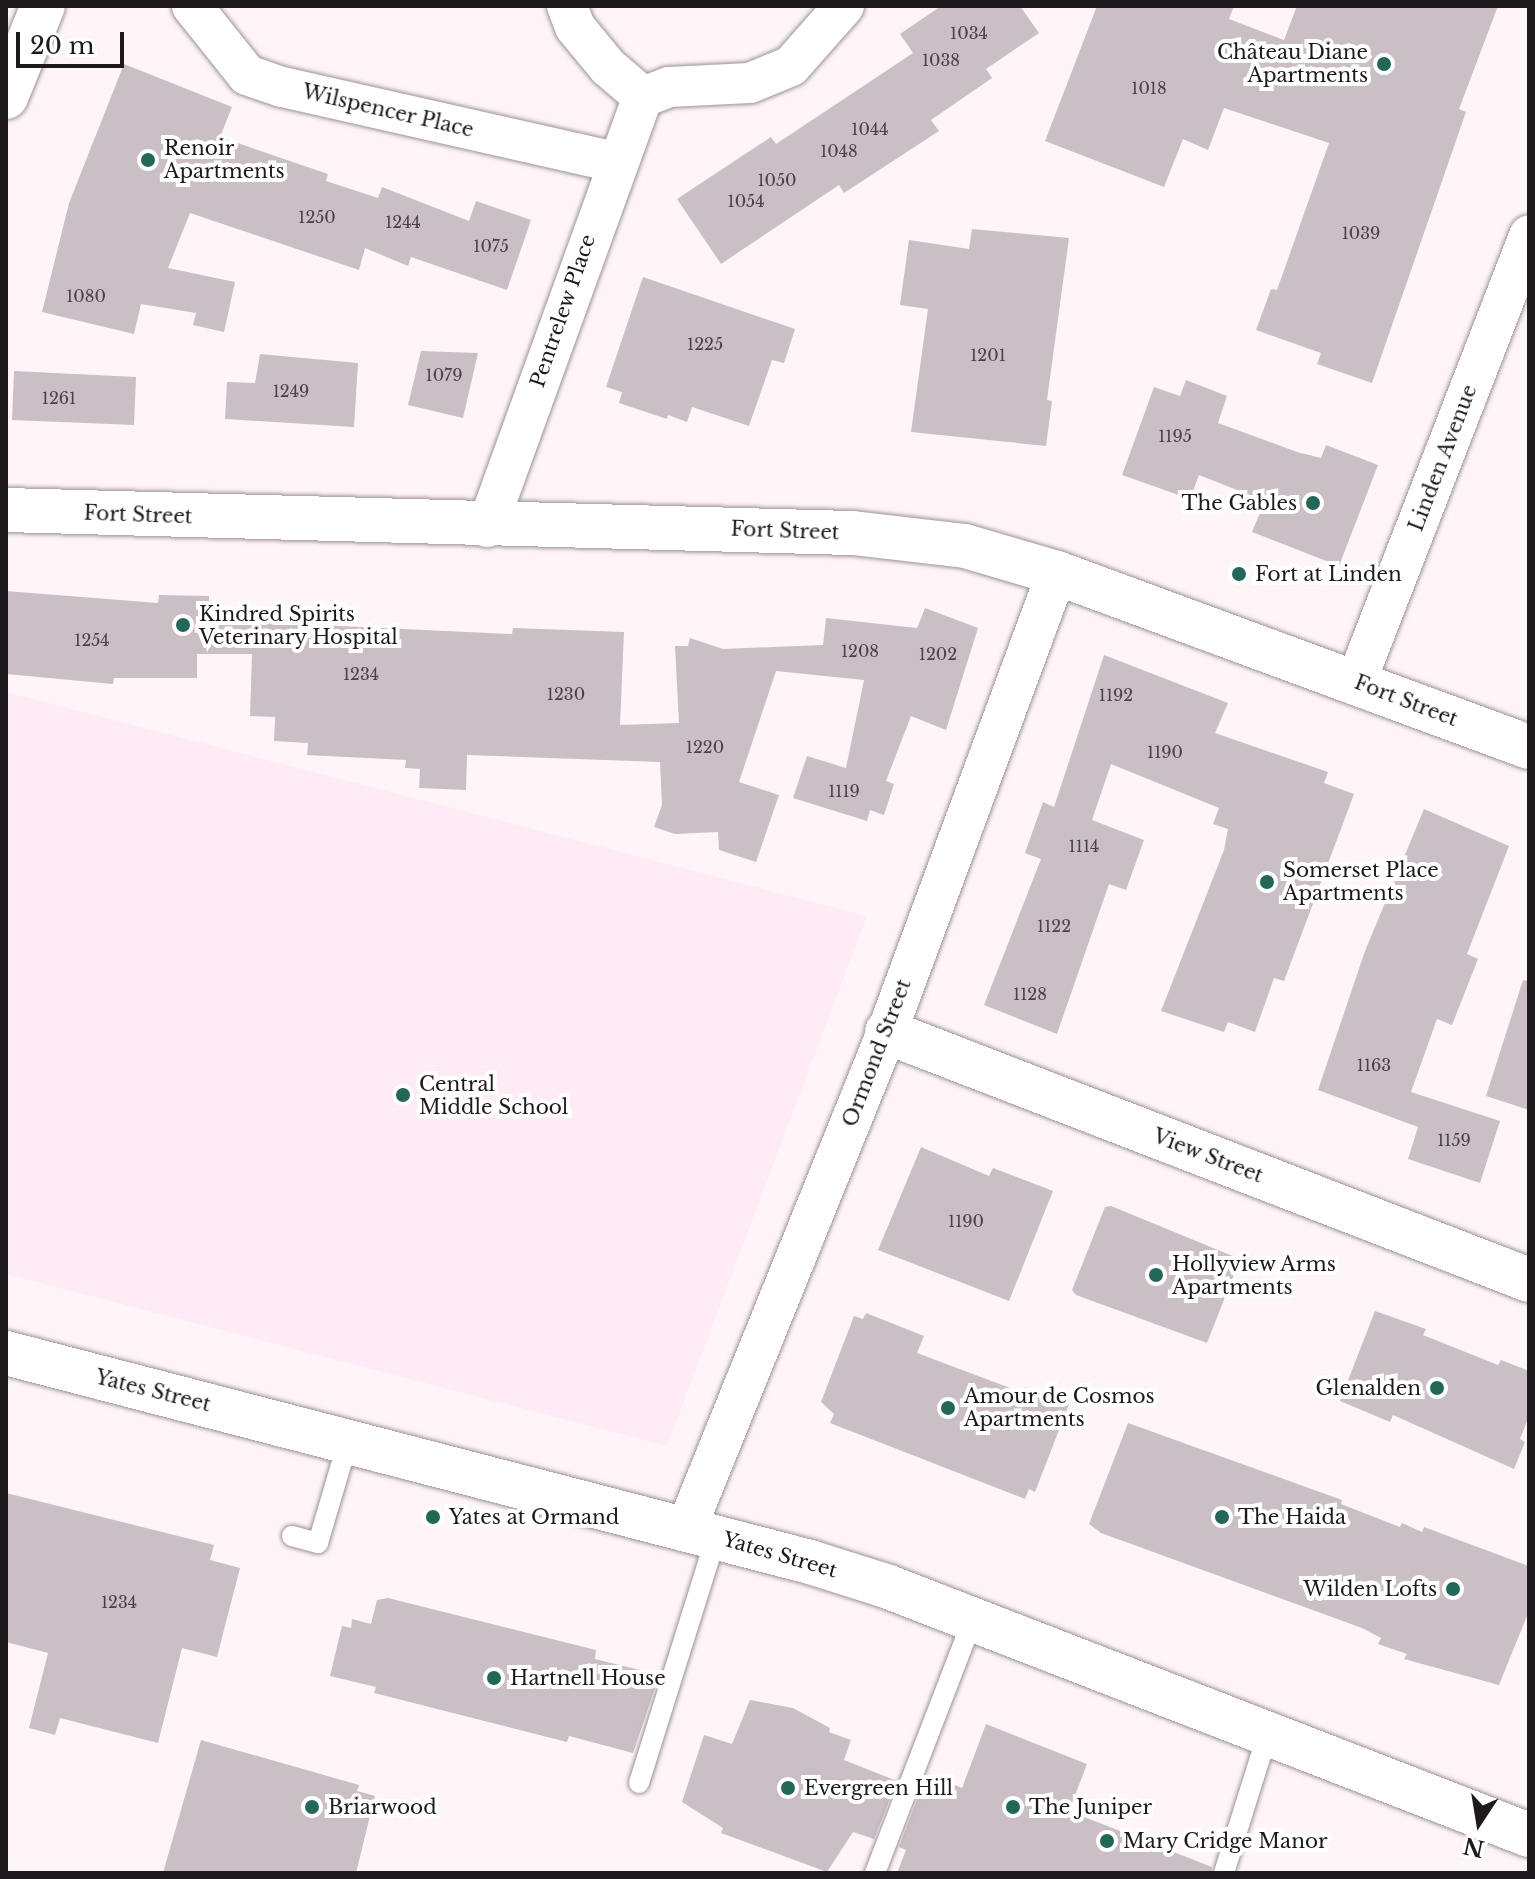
<!DOCTYPE html>
<html>
<head>
<meta charset="utf-8">
<style>
  body { margin:0 }
  #map { position:relative; width:1535px; height:1879px; overflow:hidden; background:#fef5f9; font-family:"Libre Baskerville",serif }
  div>[style] { position:absolute }
  .built>* { inset:0; background:#feebf5 }
  .building>* { inset:0; background:#cabfc5 }
  .roads { filter:drop-shadow(0 0 2px #9c9297) drop-shadow(0 0 2px #9c9297) }
  .service>* { height:20px; margin:-10px; padding:0 10px; transform-origin:10px; border-radius:10px; background:#fff }
  .minor>* { height:40px; margin:-20px; padding:0 20px; transform-origin:20px; border-radius:20px; background:#fff }
  .tertiary>* { height:44px; margin:-22px; padding:0 22px; transform-origin:22px; border-radius:22px; background:#fff }
  .secondary>* { height:44px; margin:-22px; padding:0 22px; transform-origin:22px; border-radius:22px; background:#fff }
  .dots>* { width:22px; height:22px; translate:-50% -50%; box-sizing:border-box; border:4px solid #fff; border-radius:50% }
  span { translate:-50% -50%; white-space:nowrap; text-align:center; line-height:1.15; -webkit-text-stroke:8px #fff; paint-order:stroke }
  .number-label { font-size:16px; color:#484246 }
  .number-label span { -webkit-text-stroke-width:0 }
  .poi-label { font-size:20px; color:#1d191c }
  .right { translate:-100% -50%; text-align:right }
  .left { translate:0 -50%; text-align:left }
  .street-label { font-size:20px; color:#1d191c }
  .frame { position:absolute; inset:0; border:8px solid #1d191c; pointer-events:none }
  .north { position:absolute; left:1439px; top:1783px; width:80px; height:80px; -webkit-text-stroke:6px #fff; paint-order:stroke; rotate:192deg; font-size:22px; font-weight:700; line-height:32px; text-align:center; color:#1d191c }
  .north::after { content:''; display:block; margin:auto; width:28px; height:36px; background:#1d191c; clip-path:polygon(50% 0,100% 100%,50% 72%,0 100%) }
  .scale { position:absolute; left:16px; top:32px; width:108px; height:36px; box-sizing:border-box; border:4px solid #1d191c; border-top:0; padding-left:10px; font-size:24px; line-height:28px; white-space:nowrap; color:#1d191c; -webkit-text-stroke:6px #fff; paint-order:stroke }
</style>
</head>
<body>
<div id="map">
  <div class="built">
    <i style="clip-path:polygon(6px 692px,867px 916px,667px 1446px,6px 1274px)"></i>
  </div>
  <div class="building">
    <i style="clip-path:polygon(941px 6px,1020px 6px,1039px 33px,986px 69px,992px 78px,931px 120px,939px 131px,844px 193px,839px 185px,721px 264px,677px 199px,771px 137px,776px 144px,913px 53px,900px 34px)"></i>
    <i style="clip-path:polygon(1097px 6px,1234px 6px,1229px 19px,1284px 40px,1297px 6px,1498px 6px,1459px 109px,1466px 112px,1372px 383px,1317px 364px,1321px 353px,1256px 330px,1271px 289px,1277px 290px,1329px 143px,1224px 108px,1208px 150px,1183px 139px,1164px 187px,1045px 141px)"></i>
    <i style="clip-path:polygon(124px 64px,232px 107px,220px 137px,328px 174px,326px 181px,378px 198px,382px 187px,469px 221px,476px 201px,531px 220px,507px 290px,411px 257px,408px 266px,365px 248px,359px 270px,190px 213px,168px 268px,235px 282px,224px 332px,193px 325px,196px 313px,141px 304px,134px 334px,42px 312px,69px 203px)"></i>
    <i style="clip-path:polygon(972px 229px,1069px 238px,1047px 400px,1052px 401px,1046px 446px,911px 432px,928px 309px,900px 305px,909px 240px,969px 249px)"></i>
    <i style="clip-path:polygon(643px 277px,795px 329px,784px 363px,772px 360px,749px 426px,692px 407px,687px 422px,668px 415px,667px 419px,619px 403px,622px 392px,606px 387px)"></i>
    <i style="clip-path:polygon(421px 351px,478px 353px,463px 418px,408px 405px)"></i>
    <i style="clip-path:polygon(260px 354px,358px 363px,354px 427px,225px 419px,227px 382px,255px 383px)"></i>
    <i style="clip-path:polygon(14px 371px,136px 377px,134px 425px,12px 420px)"></i>
    <i style="clip-path:polygon(1186px 380px,1227px 396px,1218px 423px,1297px 452px,1321px 458px,1326px 445px,1378px 465px,1339px 566px,1252px 532px,1265px 501px,1199px 475px,1190px 499px,1122px 475px,1154px 387px,1180px 396px)"></i>
    <i style="clip-path:polygon(6px 591px,158px 603px,159px 595px,209px 596px,209px 620px,512px 634px,513px 628px,624px 632px,620px 725px,679px 723px,675px 646px,688px 646px,690px 638px,723px 649px,823px 645px,826px 618px,917px 628px,925px 608px,978px 628px,946px 730px,911px 716px,886px 781px,894px 784px,884px 815px,870px 810px,867px 821px,793px 798px,807px 756px,846px 768px,864px 680px,776px 671px,739px 782px,779px 795px,756px 862px,719px 850px,718px 832px,675px 834px,654px 827px,662px 805px,660px 762px,467px 755px,466px 790px,419px 788px,420px 769px,405px 768px,406px 760px,307px 755px,308px 743px,274px 741px,275px 717px,250px 716px,252px 654px,197px 654px,197px 678px,114px 678px,113px 684px,6px 674px)"></i>
    <i style="clip-path:polygon(1104px 655px,1228px 703px,1215px 733px,1328px 772px,1324px 783px,1354px 794px,1284px 981px,1274px 978px,1255px 1032px,1228px 1022px,1224px 1032px,1161px 1011px,1224px 850px,1228px 829px,1213px 824px,1219px 808px,1111px 764px,1092px 820px,1144px 840px,1126px 890px,1109px 884px,1057px 1034px,984px 1005px,1041px 859px,1025px 853px,1043px 802px,1054px 807px)"></i>
    <i style="clip-path:polygon(1424px 809px,1509px 846px,1467px 954px,1478px 959px,1452px 1025px,1437px 1019px,1411px 1092px,1500px 1121px,1480px 1183px,1408px 1159px,1418px 1127px,1318px 1090px,1365px 951px)"></i>
    <i style="clip-path:polygon(1523px 980px,1529px 981px,1529px 1110px,1486px 1096px)"></i>
    <i style="clip-path:polygon(921px 1147px,989px 1176px,993px 1168px,1053px 1191px,1009px 1301px,878px 1250px)"></i>
    <i style="clip-path:polygon(1111px 1206px,1240px 1259px,1207px 1343px,1076px 1295px,1072px 1290px,1105px 1207px)"></i>
    <i style="clip-path:polygon(1375px 1311px,1426px 1329px,1423px 1335px,1498px 1365px,1501px 1360px,1529px 1371px,1529px 1416px,1520px 1439px,1525px 1442px,1514px 1469px,1393px 1415px,1390px 1422px,1340px 1401px)"></i>
    <i style="clip-path:polygon(866px 1313px,924px 1336px,917px 1353px,1023px 1393px,1025px 1387px,1043px 1394px,1045px 1388px,1071px 1399px,1035px 1492px,1029px 1489px,1025px 1499px,830px 1423px,834px 1414px,821px 1402px,854px 1316px,863px 1319px)"></i>
    <i style="clip-path:polygon(1128px 1423px,1342px 1500px,1341px 1504px,1400px 1527px,1402px 1523px,1422px 1532px,1424px 1527px,1529px 1566px,1529px 1611px,1499px 1685px,1404px 1659px,1407px 1654px,1378px 1644px,1381px 1638px,1362px 1628px,1101px 1533px,1089px 1524px)"></i>
    <i style="clip-path:polygon(6px 1493px,214px 1545px,210px 1560px,240px 1568px,217px 1657px,182px 1648px,158px 1743px,60px 1718px,55px 1735px,29px 1728px,48px 1653px,6px 1642px)"></i>
    <i style="clip-path:polygon(388px 1598px,596px 1650px,595px 1659px,652px 1673px,650px 1680px,657px 1682px,633px 1753px,569px 1736px,567px 1742px,374px 1693px,376px 1687px,330px 1676px,342px 1626px,351px 1628px,352px 1619px,371px 1624px,377px 1600px)"></i>
    <i style="clip-path:polygon(750px 1700px,793px 1708px,830px 1728px,829px 1732px,851px 1740px,844px 1760px,897px 1781px,874px 1839px,853px 1832px,827px 1872px,721px 1833px,723px 1828px,682px 1802px,704px 1735px,732px 1744px)"></i>
    <i style="clip-path:polygon(986px 1724px,1087px 1764px,1069px 1811px,1212px 1867px,1211px 1873px,897px 1873px,906px 1850px,899px 1847px,921px 1790px,928px 1793px,934px 1776px,962px 1788px)"></i>
    <i style="clip-path:polygon(201px 1740px,359px 1785px,357px 1791px,375px 1796px,356px 1873px,163px 1873px)"></i>
  </div>
  <div class="roads">
    <div class="service">
      <i style="left:292px;top:1536px;width:27px;rotate:15deg"></i>
      <i style="left:318px;top:1543px;width:106px;rotate:-73.6deg"></i>
      <i style="left:639px;top:1783px;width:258px;rotate:-72.6deg"></i>
      <i style="left:875px;top:1873px;width:272px;rotate:-68.9deg"></i>
      <i style="left:1224px;top:1873px;width:147px;rotate:-72.6deg"></i>
    </div>
    <div class="minor">
      <i style="left:192px;top:6px;width:88px;rotate:51.4deg"></i>
      <i style="left:247px;top:75px;width:37px;rotate:19deg"></i>
      <i style="left:282px;top:87px;width:341px;rotate:12.7deg"></i>
      <i style="left:567px;top:6px;width:22px;rotate:69deg"></i>
      <i style="left:575px;top:27px;width:52px;rotate:50.5deg"></i>
      <i style="left:608px;top:67px;width:46px;rotate:40.6deg"></i>
      <i style="left:643px;top:97px;width:28px;rotate:-21deg"></i>
      <i style="left:669px;top:87px;width:81px;rotate:-2.8deg"></i>
      <i style="left:750px;top:83px;width:44px;rotate:-22.5deg"></i>
      <i style="left:791px;top:66px;width:80px;rotate:-48.5deg"></i>
      <i style="left:487px;top:527px;width:457px;rotate:-70.1deg"></i>
      <i style="left:1356px;top:682px;width:479px;rotate:-68.8deg"></i>
      <i style="left:686px;top:1529px;width:536px;rotate:-67.98deg"></i>
      <i style="left:887px;top:1032px;width:489px;rotate:-69.7deg"></i>
    </div>
    <div class="tertiary">
      <i style="left:6px;top:97px;width:98px;rotate:-67.9deg"></i>
      <i style="left:887px;top:1032px;width:688px;rotate:21.12deg"></i>
    </div>
    <div class="secondary">
      <i style="left:6px;top:510px;width:847px;rotate:1.56deg"></i>
      <i style="left:853px;top:533px;width:113px;rotate:6.6deg"></i>
      <i style="left:965px;top:546px;width:96px;rotate:16.4deg"></i>
      <i style="left:1057px;top:573px;width:503px;rotate:20.24deg"></i>
      <i style="left:6px;top:1353px;width:831px;rotate:14.57deg"></i>
      <i style="left:810px;top:1562px;width:80px;rotate:17.5deg"></i>
      <i style="left:886px;top:1586px;width:690px;rotate:21.17deg"></i>
    </div>
  </div>
  <div class="dots">
    <i style="left:1384px;top:64px;background:#236759"></i>
    <i style="left:148px;top:160px;background:#236759"></i>
    <i style="left:1313px;top:503px;background:#236759"></i>
    <i style="left:1239px;top:574px;background:#236759"></i>
    <i style="left:183px;top:625px;background:#236759"></i>
    <i style="left:1267px;top:882px;background:#236759"></i>
    <i style="left:403px;top:1095px;background:#236759"></i>
    <i style="left:1156px;top:1275px;background:#236759"></i>
    <i style="left:1437px;top:1388px;background:#236759"></i>
    <i style="left:948px;top:1408px;background:#236759"></i>
    <i style="left:433px;top:1517px;background:#236759"></i>
    <i style="left:1222px;top:1517px;background:#236759"></i>
    <i style="left:1453px;top:1589px;background:#236759"></i>
    <i style="left:494px;top:1678px;background:#236759"></i>
    <i style="left:788px;top:1788px;background:#236759"></i>
    <i style="left:312px;top:1807px;background:#236759"></i>
    <i style="left:1013px;top:1807px;background:#236759"></i>
    <i style="left:1107px;top:1841px;background:#236759"></i>
  </div>
  <div class="number-label">
    <span style="left:969px;top:33px">1034</span>
    <span style="left:941px;top:60px">1038</span>
    <span style="left:1149px;top:88px">1018</span>
    <span style="left:870px;top:129px">1044</span>
    <span style="left:839px;top:151px">1048</span>
    <span style="left:777px;top:180px">1050</span>
    <span style="left:746px;top:201px">1054</span>
    <span style="left:317px;top:217px">1250</span>
    <span style="left:403px;top:222px">1244</span>
    <span style="left:1361px;top:233px">1039</span>
    <span style="left:491px;top:246px">1075</span>
    <span style="left:86px;top:296px">1080</span>
    <span style="left:705px;top:344px">1225</span>
    <span style="left:988px;top:355px">1201</span>
    <span style="left:444px;top:375px">1079</span>
    <span style="left:291px;top:391px">1249</span>
    <span style="left:59px;top:398px">1261</span>
    <span style="left:1175px;top:436px">1195</span>
    <span style="left:92px;top:640px">1254</span>
    <span style="left:860px;top:651px">1208</span>
    <span style="left:938px;top:654px">1202</span>
    <span style="left:361px;top:674px">1234</span>
    <span style="left:566px;top:694px">1230</span>
    <span style="left:1116px;top:695px">1192</span>
    <span style="left:705px;top:747px">1220</span>
    <span style="left:1165px;top:752px">1190</span>
    <span style="left:844px;top:791px">1119</span>
    <span style="left:1084px;top:846px">1114</span>
    <span style="left:1054px;top:926px">1122</span>
    <span style="left:1030px;top:994px">1128</span>
    <span style="left:1374px;top:1065px">1163</span>
    <span style="left:1454px;top:1140px">1159</span>
    <span style="left:966px;top:1221px">1190</span>
    <span style="left:119px;top:1602px">1234</span>
  </div>
  <div class="poi-label">
    <span class="right" style="left:1368px;top:64px">Château Diane<br>Apartments</span>
    <span class="left" style="left:164px;top:160px">Renoir<br>Apartments</span>
    <span class="right" style="left:1297px;top:503px">The Gables</span>
    <span class="left" style="left:1255px;top:574px">Fort at Linden</span>
    <span class="left" style="left:199px;top:626px">Kindred Spirits<br>Veterinary Hospital</span>
    <span class="left" style="left:1283px;top:882px">Somerset Place<br>Apartments</span>
    <span class="left" style="left:419px;top:1096px">Central<br>Middle School</span>
    <span class="left" style="left:1172px;top:1276px">Hollyview Arms<br>Apartments</span>
    <span class="right" style="left:1421px;top:1388px">Glenalden</span>
    <span class="left" style="left:964px;top:1408px">Amour de Cosmos<br>Apartments</span>
    <span class="left" style="left:449px;top:1517px">Yates at Ormand</span>
    <span class="left" style="left:1238px;top:1517px">The Haida</span>
    <span class="right" style="left:1437px;top:1589px">Wilden Lofts</span>
    <span class="left" style="left:510px;top:1678px">Hartnell House</span>
    <span class="left" style="left:804px;top:1788px">Evergreen Hill</span>
    <span class="left" style="left:328px;top:1807px">Briarwood</span>
    <span class="left" style="left:1029px;top:1807px">The Juniper</span>
    <span class="left" style="left:1123px;top:1841px">Mary Cridge Manor</span>
  </div>
  <div class="street-label">
    <span style="left:388px;top:111px;rotate:13deg">Wilspencer Place</span>
    <span style="left:563px;top:311px;rotate:-71deg">Pentrelew Place</span>
    <span style="left:1443px;top:458px;rotate:-69deg">Linden Avenue</span>
    <span style="left:138px;top:515px;rotate:2deg">Fort Street</span>
    <span style="left:785px;top:531px;rotate:2deg">Fort Street</span>
    <span style="left:1406px;top:701px;rotate:21deg">Fort Street</span>
    <span style="left:877px;top:1053px;rotate:-69deg">Ormond Street</span>
    <span style="left:1208px;top:1156px;rotate:21deg">View Street</span>
    <span style="left:153px;top:1391px;rotate:14deg">Yates Street</span>
    <span style="left:780px;top:1555px;rotate:16deg">Yates Street</span>
  </div>
  <div class="frame"></div>
  <div class="north">N</div>
  <div class="scale">20 m</div>
</div>
</body>
</html>
